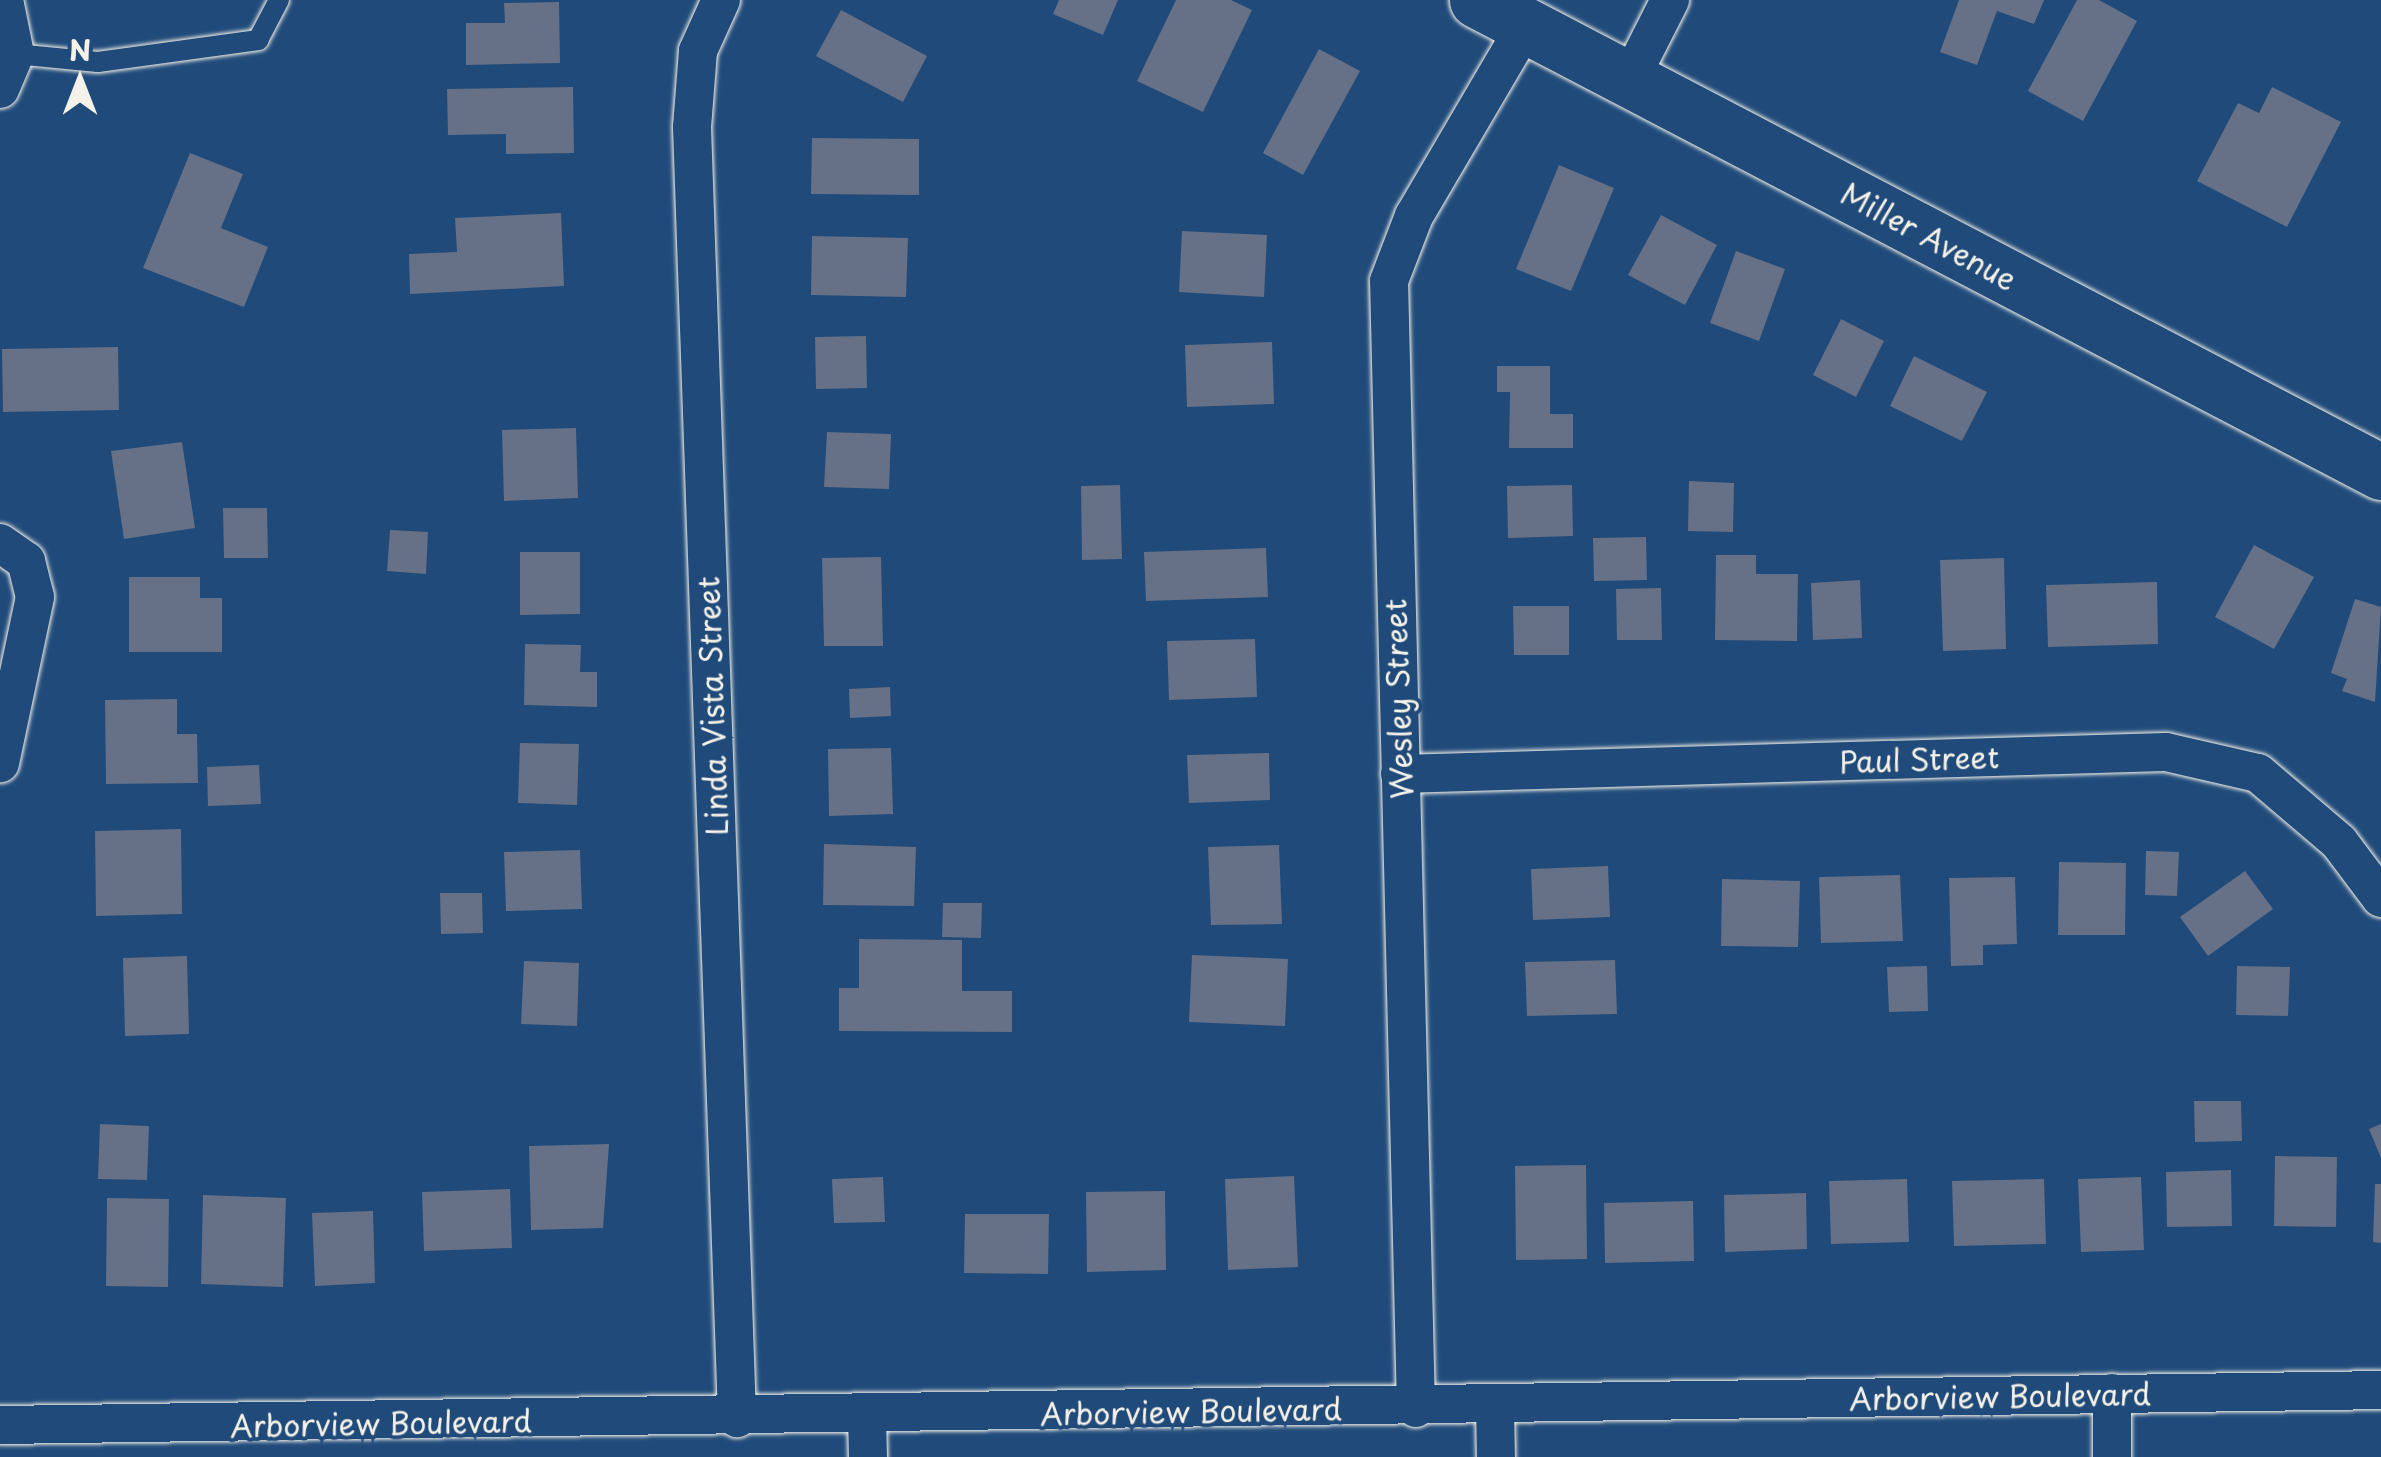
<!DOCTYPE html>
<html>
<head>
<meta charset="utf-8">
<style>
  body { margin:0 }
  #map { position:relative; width:2381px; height:1457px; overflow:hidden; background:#1f4a7a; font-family:"Playpen Sans",sans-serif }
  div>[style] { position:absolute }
  .building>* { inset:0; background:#667086 }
  .roads { filter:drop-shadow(0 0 2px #f4f1e8) drop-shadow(0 0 2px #f4f1e8) }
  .service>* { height:20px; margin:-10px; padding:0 10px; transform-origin:10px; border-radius:10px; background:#1f4a7a }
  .minor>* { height:38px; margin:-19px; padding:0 19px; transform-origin:19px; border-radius:19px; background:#1f4a7a }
  .secondary>* { height:55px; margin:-27.5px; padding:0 27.5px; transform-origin:27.5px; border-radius:27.5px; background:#1f4a7a }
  span { translate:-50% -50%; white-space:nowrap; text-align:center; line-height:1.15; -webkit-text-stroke:8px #1f4a7a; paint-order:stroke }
  .street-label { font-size:30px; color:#f4f1e8 }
  .north { position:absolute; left:30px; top:30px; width:100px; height:100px; -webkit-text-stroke:8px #1f4a7a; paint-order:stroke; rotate:0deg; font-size:28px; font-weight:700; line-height:40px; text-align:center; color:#f4f1e8 }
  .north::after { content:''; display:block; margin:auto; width:35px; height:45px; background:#f4f1e8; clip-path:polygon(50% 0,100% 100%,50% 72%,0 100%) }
</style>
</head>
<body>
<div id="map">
  <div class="building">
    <i style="clip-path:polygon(1059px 0,1118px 0,1103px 35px,1053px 14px)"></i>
    <i style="clip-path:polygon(1176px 0,1231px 0,1252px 10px,1203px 112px,1137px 81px)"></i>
    <i style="clip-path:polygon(1959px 0,2044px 0,2034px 24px,1997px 11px,1977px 65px,1940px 52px)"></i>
    <i style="clip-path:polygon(2077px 0,2099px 0,2137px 21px,2083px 121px,2028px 91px)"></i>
    <i style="clip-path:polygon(559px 2px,560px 63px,466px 65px,466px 23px,505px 23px,504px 3px)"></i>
    <i style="clip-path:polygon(841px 10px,927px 56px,903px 102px,816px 56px)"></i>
    <i style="clip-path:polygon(1319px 49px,1360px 71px,1303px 175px,1263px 153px)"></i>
    <i style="clip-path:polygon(573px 87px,574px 153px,506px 154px,506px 134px,448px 135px,447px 89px)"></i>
    <i style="clip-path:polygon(2272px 87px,2341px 122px,2287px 227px,2197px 181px,2238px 103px,2259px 113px)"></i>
    <i style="clip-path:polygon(812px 138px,919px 139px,919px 195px,811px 194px)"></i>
    <i style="clip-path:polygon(190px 153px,243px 174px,221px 228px,268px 247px,244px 307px,143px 268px)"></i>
    <i style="clip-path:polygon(1559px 165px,1614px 188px,1571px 291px,1516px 269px)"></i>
    <i style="clip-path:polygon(561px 213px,564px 286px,410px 294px,409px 254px,457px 252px,455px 218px)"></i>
    <i style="clip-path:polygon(1661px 215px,1717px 245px,1685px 305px,1628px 275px)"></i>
    <i style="clip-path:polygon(1182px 231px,1267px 235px,1264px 297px,1179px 292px)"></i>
    <i style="clip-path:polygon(812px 236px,908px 238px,906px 297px,811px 295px)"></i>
    <i style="clip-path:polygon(1736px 251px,1785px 269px,1759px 341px,1710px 323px)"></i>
    <i style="clip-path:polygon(1841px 319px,1884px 341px,1856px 397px,1813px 375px)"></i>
    <i style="clip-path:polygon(866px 336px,867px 388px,816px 389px,815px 337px)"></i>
    <i style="clip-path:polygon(1272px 342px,1274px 404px,1187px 407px,1185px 345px)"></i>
    <i style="clip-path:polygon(118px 347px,119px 410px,3px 412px,2px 349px)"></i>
    <i style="clip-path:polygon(1914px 356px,1987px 392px,1962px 441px,1890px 406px)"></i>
    <i style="clip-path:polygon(1497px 366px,1550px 366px,1550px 414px,1573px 414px,1573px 448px,1509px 448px,1510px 392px,1497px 392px)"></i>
    <i style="clip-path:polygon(576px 428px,578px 498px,504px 501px,502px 430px)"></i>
    <i style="clip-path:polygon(827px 432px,891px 434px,889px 489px,824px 487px)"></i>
    <i style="clip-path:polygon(182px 442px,195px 528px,124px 539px,111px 451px)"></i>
    <i style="clip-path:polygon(1689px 481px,1734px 483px,1733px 532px,1688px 531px)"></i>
    <i style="clip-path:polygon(1120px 485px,1122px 559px,1082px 560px,1081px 486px)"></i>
    <i style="clip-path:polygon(1572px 485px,1573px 536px,1508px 538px,1507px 486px)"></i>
    <i style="clip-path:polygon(223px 508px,267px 508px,268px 558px,224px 558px)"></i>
    <i style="clip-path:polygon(390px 530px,428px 532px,426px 574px,387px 571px)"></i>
    <i style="clip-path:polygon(1646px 537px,1647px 580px,1594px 581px,1593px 538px)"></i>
    <i style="clip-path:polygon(2254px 545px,2314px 577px,2274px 649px,2215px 617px)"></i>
    <i style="clip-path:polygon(1266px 548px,1268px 597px,1146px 601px,1144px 552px)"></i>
    <i style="clip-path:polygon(520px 552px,580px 552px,580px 614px,520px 615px)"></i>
    <i style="clip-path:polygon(1716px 555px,1756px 555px,1756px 574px,1798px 574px,1797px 641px,1715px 640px)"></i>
    <i style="clip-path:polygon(881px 557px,883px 646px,824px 646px,822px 558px)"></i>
    <i style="clip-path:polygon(2004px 558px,2006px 649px,1943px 651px,1940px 560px)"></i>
    <i style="clip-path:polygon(129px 577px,200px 577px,200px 598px,222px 598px,222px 652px,129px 652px)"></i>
    <i style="clip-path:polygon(1860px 580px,1862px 638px,1813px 640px,1811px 583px)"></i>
    <i style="clip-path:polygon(2157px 582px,2158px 644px,2048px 647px,2046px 585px)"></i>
    <i style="clip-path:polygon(1661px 588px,1662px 640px,1617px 640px,1616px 589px)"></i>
    <i style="clip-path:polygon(2355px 599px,2381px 607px,2375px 702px,2342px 691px,2347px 679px,2331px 673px)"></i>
    <i style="clip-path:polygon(1513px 606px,1569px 606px,1569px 655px,1514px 655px)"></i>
    <i style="clip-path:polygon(1255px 639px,1257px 697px,1169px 700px,1167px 641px)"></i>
    <i style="clip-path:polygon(525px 644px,581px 645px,580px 672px,597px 672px,597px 707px,524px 705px)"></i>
    <i style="clip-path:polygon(890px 687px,891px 716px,850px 718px,849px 689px)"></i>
    <i style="clip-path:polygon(177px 699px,177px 734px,197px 734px,198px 783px,106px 784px,105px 700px)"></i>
    <i style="clip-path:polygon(520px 743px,579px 744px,577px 805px,518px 803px)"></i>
    <i style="clip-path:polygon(891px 748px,893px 814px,829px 816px,828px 749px)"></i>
    <i style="clip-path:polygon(1269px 753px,1270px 800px,1189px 803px,1187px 755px)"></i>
    <i style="clip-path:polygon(259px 765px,261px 804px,208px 806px,207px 767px)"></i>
    <i style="clip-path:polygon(181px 829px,182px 914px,96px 916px,95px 831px)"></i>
    <i style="clip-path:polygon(824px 844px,916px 847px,914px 906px,823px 905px)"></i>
    <i style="clip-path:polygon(1279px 845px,1282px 924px,1211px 925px,1208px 847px)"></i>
    <i style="clip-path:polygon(580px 850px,582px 909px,506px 911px,504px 852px)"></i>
    <i style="clip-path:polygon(2146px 851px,2179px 852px,2177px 896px,2145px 895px)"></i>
    <i style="clip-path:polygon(2059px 862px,2126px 863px,2125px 935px,2058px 935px)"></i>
    <i style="clip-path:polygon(1608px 866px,1610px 917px,1533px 920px,1531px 869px)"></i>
    <i style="clip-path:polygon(2245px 871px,2273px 909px,2208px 956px,2180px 917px)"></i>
    <i style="clip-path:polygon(1900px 875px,1903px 941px,1821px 943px,1819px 877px)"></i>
    <i style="clip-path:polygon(2015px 877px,2017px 944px,1983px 945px,1983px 965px,1951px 966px,1949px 878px)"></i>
    <i style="clip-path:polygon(1722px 879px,1800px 881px,1798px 947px,1721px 946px)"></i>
    <i style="clip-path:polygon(440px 893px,482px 893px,483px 933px,441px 934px)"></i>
    <i style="clip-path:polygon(943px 903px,982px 903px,981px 938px,942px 937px)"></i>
    <i style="clip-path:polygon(859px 939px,962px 940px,962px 991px,1012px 991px,1012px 1032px,839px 1031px,839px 988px,859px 988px)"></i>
    <i style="clip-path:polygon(1192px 955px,1288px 959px,1285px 1026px,1189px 1022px)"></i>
    <i style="clip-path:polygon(187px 956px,189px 1034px,125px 1036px,123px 958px)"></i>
    <i style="clip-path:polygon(1615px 960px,1617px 1014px,1527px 1016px,1525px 962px)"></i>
    <i style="clip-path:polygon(524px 961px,579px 963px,577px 1026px,521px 1024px)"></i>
    <i style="clip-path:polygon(1927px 966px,1928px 1011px,1889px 1012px,1887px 967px)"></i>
    <i style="clip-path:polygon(2237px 966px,2290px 967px,2288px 1016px,2236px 1015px)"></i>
    <i style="clip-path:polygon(2194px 1101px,2241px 1101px,2242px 1141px,2195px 1142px)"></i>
    <i style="clip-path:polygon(100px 1124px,149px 1126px,147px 1180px,98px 1179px)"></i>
    <i style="clip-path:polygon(2381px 1124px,2381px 1158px,2369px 1129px)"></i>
    <i style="clip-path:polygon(609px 1144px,603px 1228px,531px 1230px,529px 1146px)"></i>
    <i style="clip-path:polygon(2275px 1156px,2337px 1157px,2336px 1227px,2274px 1226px)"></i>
    <i style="clip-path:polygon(1586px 1165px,1587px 1259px,1516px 1260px,1515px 1166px)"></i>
    <i style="clip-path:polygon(2231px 1170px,2232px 1226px,2167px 1227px,2166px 1172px)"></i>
    <i style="clip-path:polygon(1294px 1176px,1298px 1267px,1228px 1270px,1225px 1179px)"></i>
    <i style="clip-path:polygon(883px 1177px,885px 1222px,834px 1223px,832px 1179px)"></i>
    <i style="clip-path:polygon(2141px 1177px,2144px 1250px,2081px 1252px,2078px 1179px)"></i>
    <i style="clip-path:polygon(1907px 1179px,1909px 1242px,1831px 1244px,1829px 1181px)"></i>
    <i style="clip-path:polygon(2044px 1179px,2046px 1244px,1954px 1246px,1952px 1181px)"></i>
    <i style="clip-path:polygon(2375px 1184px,2381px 1184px,2381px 1243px,2373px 1242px)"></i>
    <i style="clip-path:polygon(510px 1189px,512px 1248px,424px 1251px,422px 1192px)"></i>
    <i style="clip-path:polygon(1165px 1191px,1166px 1270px,1087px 1272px,1086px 1192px)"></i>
    <i style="clip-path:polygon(1806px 1193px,1807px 1249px,1725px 1252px,1724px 1195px)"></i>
    <i style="clip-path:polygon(203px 1195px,286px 1198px,283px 1287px,201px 1284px)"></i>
    <i style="clip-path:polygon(107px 1198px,169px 1199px,168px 1287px,106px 1286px)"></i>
    <i style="clip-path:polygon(1693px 1201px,1694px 1261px,1605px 1263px,1604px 1203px)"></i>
    <i style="clip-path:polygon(373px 1211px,375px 1283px,315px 1286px,312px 1213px)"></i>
    <i style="clip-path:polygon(965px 1214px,1049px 1214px,1048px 1274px,964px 1273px)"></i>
  </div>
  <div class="roads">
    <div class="service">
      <i style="left:15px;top:54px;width:83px;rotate:5.5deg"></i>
      <i style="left:98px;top:62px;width:162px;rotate:-7.8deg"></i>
      <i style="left:258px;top:40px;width:45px;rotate:-62.3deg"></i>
    </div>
    <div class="minor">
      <i style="left:721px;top:0;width:56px;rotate:114.3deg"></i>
      <i style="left:698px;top:51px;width:76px;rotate:94.5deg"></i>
      <i style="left:692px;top:127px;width:1292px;rotate:88deg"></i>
      <i style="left:1630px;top:79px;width:89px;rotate:-63.1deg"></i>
      <i style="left:0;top:89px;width:38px;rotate:-67deg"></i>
      <i style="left:15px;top:54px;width:55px;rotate:-101.5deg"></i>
      <i style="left:0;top:543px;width:32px;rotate:35deg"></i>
      <i style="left:26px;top:561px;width:37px;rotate:76deg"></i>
      <i style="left:35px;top:597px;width:170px;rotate:101.9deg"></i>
      <i style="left:1400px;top:774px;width:766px;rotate:-1.65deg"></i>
      <i style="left:2166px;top:752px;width:94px;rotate:12.9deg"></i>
      <i style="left:2258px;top:773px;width:106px;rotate:40.4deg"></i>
      <i style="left:2339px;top:842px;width:70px;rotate:53.1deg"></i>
      <i style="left:2112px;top:1393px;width:64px;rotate:90deg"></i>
      <i style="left:1495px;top:1407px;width:50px;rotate:88.9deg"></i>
      <i style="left:1416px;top:1408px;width:1127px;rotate:-91.37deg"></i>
      <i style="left:1389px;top:281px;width:70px;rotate:-69deg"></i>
      <i style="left:1414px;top:216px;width:221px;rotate:-59.6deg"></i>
      <i style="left:867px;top:1416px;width:41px;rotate:88.6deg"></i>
      <i style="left:0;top:1425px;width:2381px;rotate:-0.84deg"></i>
    </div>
    <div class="secondary">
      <i style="left:1477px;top:0;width:1020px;rotate:27.57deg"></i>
    </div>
  </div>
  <div class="street-label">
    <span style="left:1929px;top:236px;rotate:28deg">Miller Avenue</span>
    <span style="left:1398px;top:699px;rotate:-92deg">Wesley Street</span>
    <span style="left:712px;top:706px;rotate:-92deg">Linda Vista Street</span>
    <span style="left:1919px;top:759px;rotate:-2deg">Paul Street</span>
    <span style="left:2000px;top:1396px;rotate:-1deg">Arborview Boulevard</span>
    <span style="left:1191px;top:1411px;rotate:-1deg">Arborview Boulevard</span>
    <span style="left:381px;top:1423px;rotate:-1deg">Arborview Boulevard</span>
  </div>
  <div class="north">N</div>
</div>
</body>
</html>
